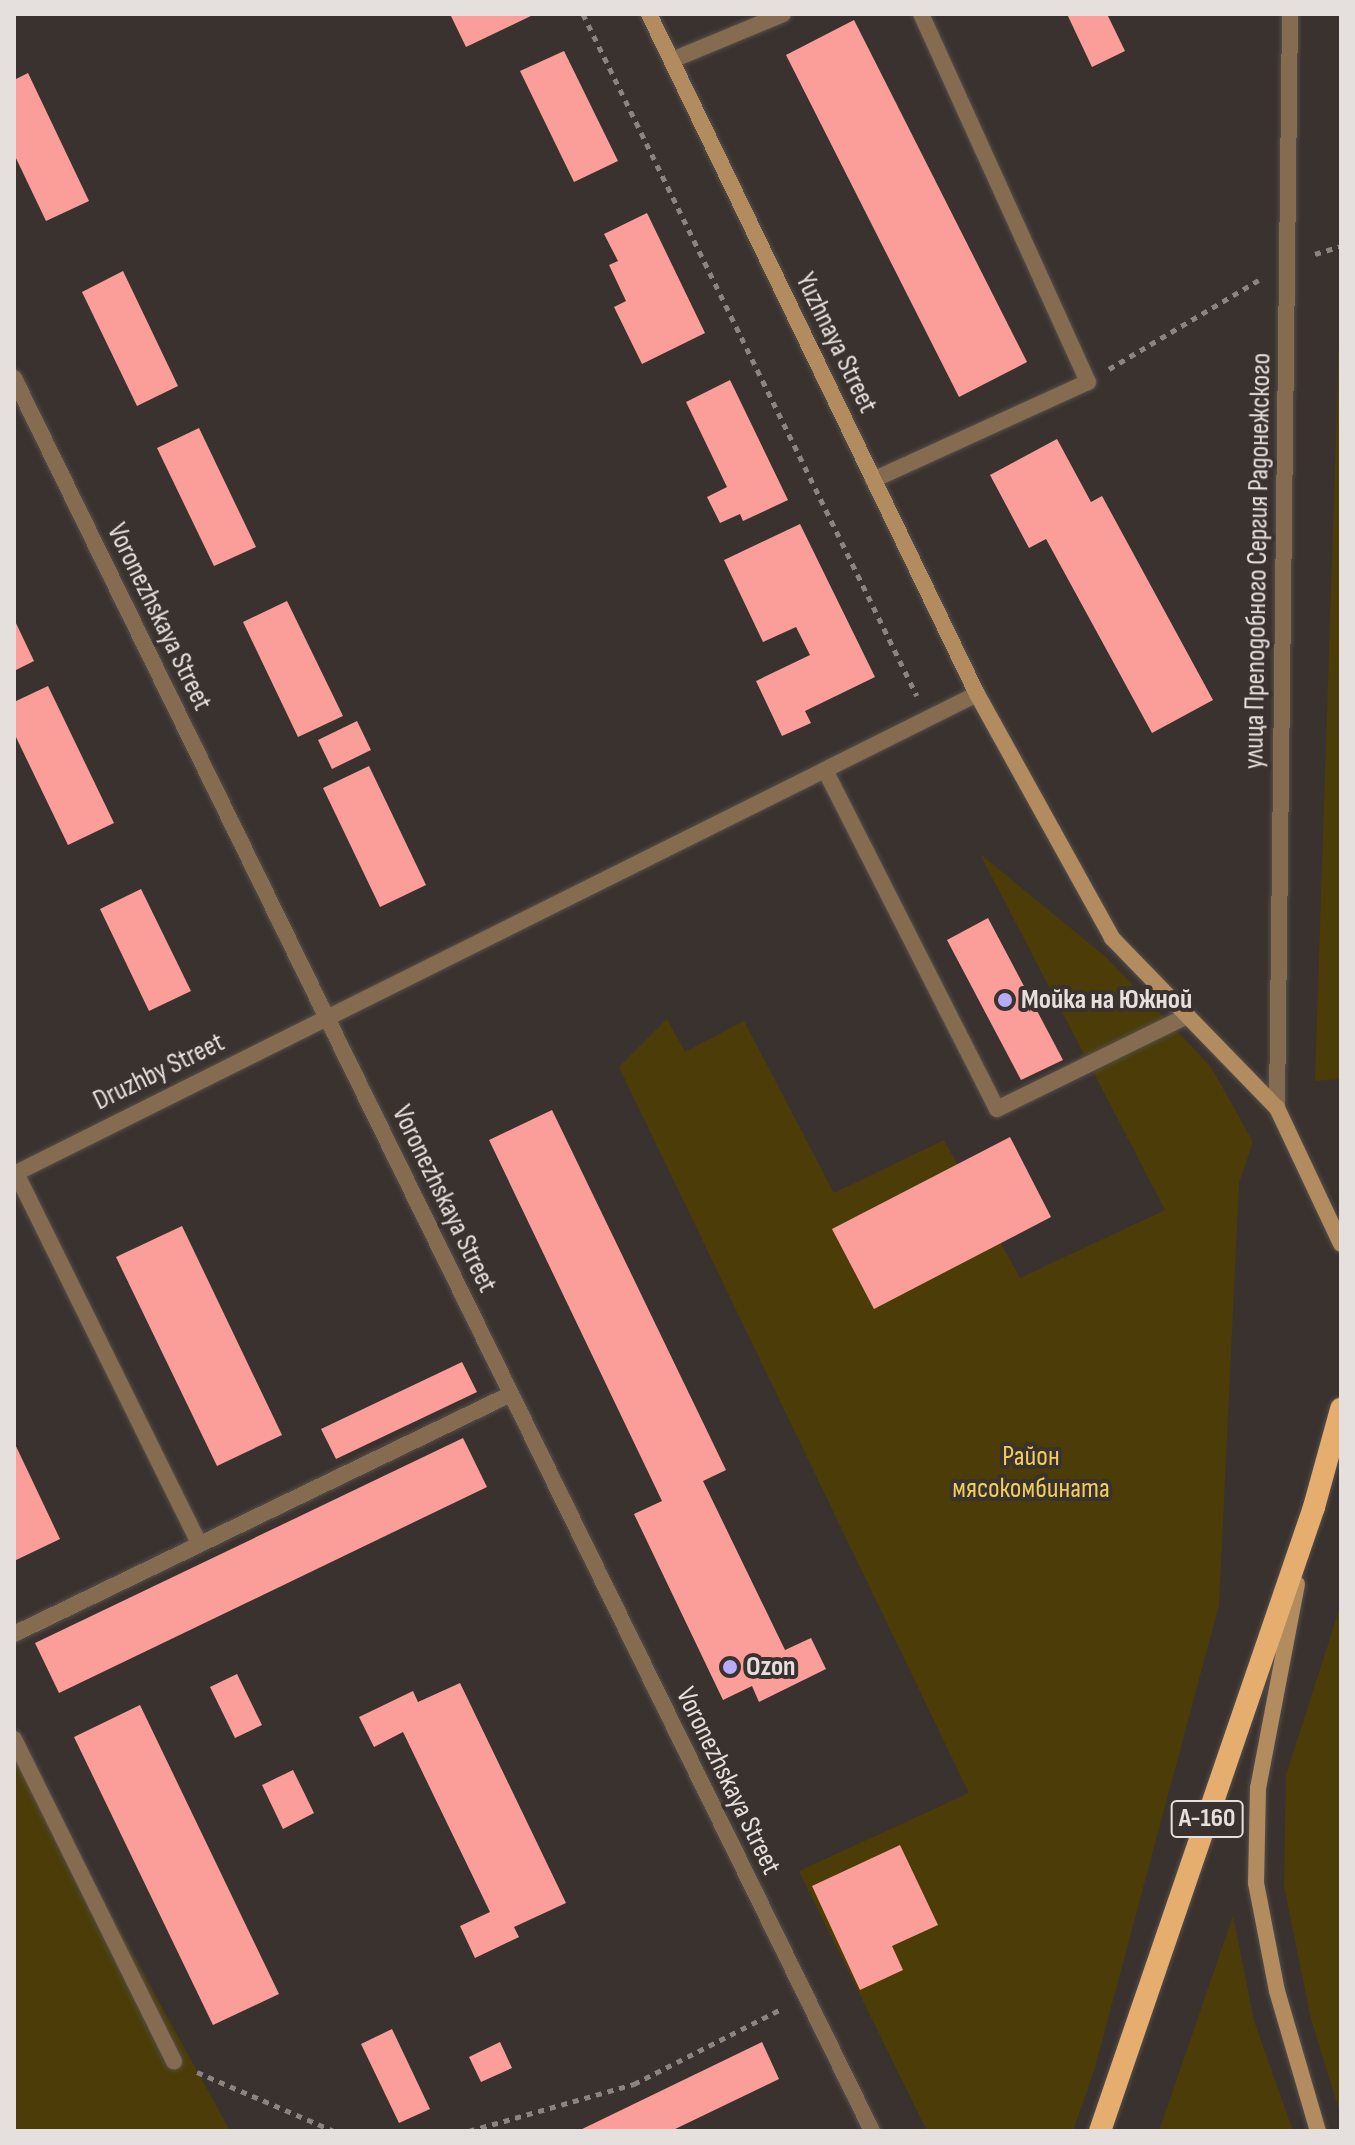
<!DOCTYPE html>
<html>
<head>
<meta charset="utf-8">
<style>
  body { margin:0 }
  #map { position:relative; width:1355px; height:2145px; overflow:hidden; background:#3a322e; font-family:"Sofia Sans Condensed",sans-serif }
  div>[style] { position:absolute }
  .green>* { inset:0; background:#4c3d08 }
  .building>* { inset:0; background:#fb9e9a }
  .path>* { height:5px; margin-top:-2.5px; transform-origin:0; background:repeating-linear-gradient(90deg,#8b8481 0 6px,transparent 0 12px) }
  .roads { filter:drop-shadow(0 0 2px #554e4a) drop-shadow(0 0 2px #554e4a) }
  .service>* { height:16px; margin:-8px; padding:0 8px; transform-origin:8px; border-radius:8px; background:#856c51 }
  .minor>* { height:16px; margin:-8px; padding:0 8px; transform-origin:8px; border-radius:8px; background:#856c51 }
  .tertiary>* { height:16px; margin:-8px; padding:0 8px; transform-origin:8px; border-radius:8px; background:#856c51 }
  .secondary>* { height:16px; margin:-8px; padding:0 8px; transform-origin:8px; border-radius:8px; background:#b28b5f }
  .trunk>* { height:22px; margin:-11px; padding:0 11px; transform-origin:11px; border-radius:11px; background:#e5ae6e }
  .dots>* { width:22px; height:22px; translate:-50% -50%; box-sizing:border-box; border:4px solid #3a322e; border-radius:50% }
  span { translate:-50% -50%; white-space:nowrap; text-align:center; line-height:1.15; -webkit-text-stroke:8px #3a322e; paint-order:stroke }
  .shield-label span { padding:2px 6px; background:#3a322e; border:2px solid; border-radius:6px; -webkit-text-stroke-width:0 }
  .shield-label { font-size:26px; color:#e5dfdd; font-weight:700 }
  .street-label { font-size:28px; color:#e5dfdd }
  .poi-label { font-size:28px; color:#e5dfdd; font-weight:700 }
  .left { translate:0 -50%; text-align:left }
  .park-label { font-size:28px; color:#f2ce56 }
  .frame { position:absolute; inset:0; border:16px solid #e5dfdd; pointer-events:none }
</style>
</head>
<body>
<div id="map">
  <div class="green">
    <i style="clip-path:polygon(1341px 285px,1341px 1079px,1315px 1081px)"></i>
    <i style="clip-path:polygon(980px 854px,1107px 958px,1211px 1067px,1253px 1142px,1239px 1183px,1219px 1605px,1094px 2071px,1073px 2131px,927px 2131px,799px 1871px,969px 1793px,619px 1067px,667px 1019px,685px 1052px,744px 1021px,834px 1193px,944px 1140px,1020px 1278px,1165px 1210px)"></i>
    <i style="clip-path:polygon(1341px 1604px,1341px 2116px,1311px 2019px,1284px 1886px,1286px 1775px)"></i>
    <i style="clip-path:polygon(14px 1737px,230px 2131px,14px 2131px)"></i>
    <i style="clip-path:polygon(1233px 1916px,1254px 2021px,1293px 2131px,1159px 2131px)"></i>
  </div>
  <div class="building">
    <i style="clip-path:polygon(450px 14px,535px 14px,466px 47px)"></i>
    <i style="clip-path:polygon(1067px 14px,1107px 14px,1125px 51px,1092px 67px)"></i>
    <i style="clip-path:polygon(854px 20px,1027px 362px,959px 397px,786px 55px)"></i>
    <i style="clip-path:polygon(564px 51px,618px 161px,574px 182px,520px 71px)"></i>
    <i style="clip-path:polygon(28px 73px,89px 201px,46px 221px,14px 154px,14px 80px)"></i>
    <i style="clip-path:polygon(647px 213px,705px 333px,642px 364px,614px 307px,626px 301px,609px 265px,618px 261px,604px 234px)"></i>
    <i style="clip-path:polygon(123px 271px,178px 386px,137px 406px,82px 292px)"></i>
    <i style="clip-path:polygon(730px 380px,788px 500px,743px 521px,740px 514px,720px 523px,707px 497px,727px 487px,686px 402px)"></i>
    <i style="clip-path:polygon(199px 428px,256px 547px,214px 566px,157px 448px)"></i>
    <i style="clip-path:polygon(1057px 439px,1091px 502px,1102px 496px,1213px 700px,1152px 733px,1046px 539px,1029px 548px,990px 475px)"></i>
    <i style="clip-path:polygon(800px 524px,875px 677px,805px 711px,811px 723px,782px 736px,756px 681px,810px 655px,796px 627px,763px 642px,724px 560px)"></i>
    <i style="clip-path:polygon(287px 601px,343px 716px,298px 737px,243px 622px)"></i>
    <i style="clip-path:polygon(14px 619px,34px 661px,14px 671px)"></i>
    <i style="clip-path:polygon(48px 686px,114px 823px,68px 845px,14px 733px,14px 702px)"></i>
    <i style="clip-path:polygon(357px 721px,371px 750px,332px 769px,318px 740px)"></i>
    <i style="clip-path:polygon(369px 766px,426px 885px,380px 907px,323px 788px)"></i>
    <i style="clip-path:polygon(141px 889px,191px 991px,149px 1011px,100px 909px)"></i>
    <i style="clip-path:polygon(988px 918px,1063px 1060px,1021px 1080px,947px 940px)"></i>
    <i style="clip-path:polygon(552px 1110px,726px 1470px,703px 1481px,785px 1650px,811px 1638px,826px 1669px,759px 1702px,752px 1686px,723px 1700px,634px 1514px,662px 1501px,489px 1140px)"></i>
    <i style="clip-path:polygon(1010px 1137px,1051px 1217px,874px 1309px,832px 1229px)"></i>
    <i style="clip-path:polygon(182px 1226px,282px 1435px,217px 1466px,116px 1257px)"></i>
    <i style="clip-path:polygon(462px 1362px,477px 1392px,336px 1459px,321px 1429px)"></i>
    <i style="clip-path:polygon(463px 1438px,487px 1487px,59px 1693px,35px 1643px)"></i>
    <i style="clip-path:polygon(14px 1442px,60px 1539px,14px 1561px)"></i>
    <i style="clip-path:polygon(237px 1674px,262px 1725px,235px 1738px,210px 1687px)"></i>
    <i style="clip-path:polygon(460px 1683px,566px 1903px,514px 1927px,519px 1937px,475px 1958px,460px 1926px,490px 1912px,403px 1732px,374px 1747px,359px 1717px,413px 1691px,418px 1702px)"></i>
    <i style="clip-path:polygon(140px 1705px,279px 1994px,213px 2025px,74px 1737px)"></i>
    <i style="clip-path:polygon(293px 1770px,314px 1813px,283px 1829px,262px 1785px)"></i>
    <i style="clip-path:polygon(900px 1845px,938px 1925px,892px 1946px,903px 1970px,860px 1990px,812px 1886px)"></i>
    <i style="clip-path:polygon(392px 2029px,430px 2109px,399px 2123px,361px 2044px)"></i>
    <i style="clip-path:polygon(500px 2042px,512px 2068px,481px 2082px,469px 2057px)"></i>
    <i style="clip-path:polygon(762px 2042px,779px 2079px,671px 2131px,578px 2131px)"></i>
  </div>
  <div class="path">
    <i style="left:583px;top:14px;width:759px;rotate:63.91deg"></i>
    <i style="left:1315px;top:254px;width:27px;rotate:-17deg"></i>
    <i style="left:1109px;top:369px;width:174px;rotate:-30.7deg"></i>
    <i style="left:197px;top:2072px;width:149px;rotate:23.3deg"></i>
    <i style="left:469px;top:2131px;width:172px;rotate:-15.9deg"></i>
    <i style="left:634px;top:2084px;width:167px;rotate:-27deg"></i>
  </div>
  <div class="roads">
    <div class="service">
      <i style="left:14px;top:1634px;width:552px;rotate:-25.78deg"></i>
      <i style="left:14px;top:1739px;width:360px;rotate:63.6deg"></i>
    </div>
    <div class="minor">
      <i style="left:672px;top:60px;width:120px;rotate:-22.5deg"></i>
      <i style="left:873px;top:480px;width:236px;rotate:-24.5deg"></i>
      <i style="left:1088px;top:382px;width:404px;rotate:-114.4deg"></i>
      <i style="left:1277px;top:1108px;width:1094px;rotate:-89.32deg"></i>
      <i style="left:16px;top:1173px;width:414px;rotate:63.7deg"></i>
      <i style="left:14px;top:1174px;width:350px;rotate:-26.5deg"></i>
      <i style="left:327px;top:1018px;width:1239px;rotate:63.91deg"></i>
    </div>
    <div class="tertiary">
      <i style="left:14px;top:378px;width:712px;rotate:63.94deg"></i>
      <i style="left:327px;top:1018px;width:726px;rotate:-26.49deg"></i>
      <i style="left:825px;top:770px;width:380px;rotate:63.1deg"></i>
      <i style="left:997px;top:1109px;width:212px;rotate:-26.1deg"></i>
    </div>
    <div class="secondary">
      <i style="left:649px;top:14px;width:755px;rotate:64.25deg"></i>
      <i style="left:977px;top:694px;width:279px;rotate:61deg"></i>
      <i style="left:1112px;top:938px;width:237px;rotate:45.9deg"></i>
      <i style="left:1277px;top:1108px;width:150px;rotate:64.8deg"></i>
      <i style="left:1297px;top:1584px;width:208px;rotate:100.8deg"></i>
      <i style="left:1258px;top:1788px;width:95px;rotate:91.2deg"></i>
      <i style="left:1256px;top:1883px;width:110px;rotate:79deg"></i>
      <i style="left:1277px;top:1991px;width:146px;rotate:73.7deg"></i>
    </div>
    <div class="trunk">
      <i style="left:1100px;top:2131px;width:660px;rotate:-71.07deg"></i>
      <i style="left:1314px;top:1507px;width:102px;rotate:-74.6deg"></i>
    </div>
  </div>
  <div class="dots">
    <i style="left:1005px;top:1000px;background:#b6acf8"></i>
    <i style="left:730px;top:1667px;background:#b6acf8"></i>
  </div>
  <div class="shield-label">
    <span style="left:1207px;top:1819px">А-160</span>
  </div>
  <div class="street-label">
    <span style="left:836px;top:343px;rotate:64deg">Yuzhnaya Street</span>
    <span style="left:1258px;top:561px;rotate:-89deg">улица Преподобного Сергия Радонежского</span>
    <span style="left:159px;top:617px;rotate:64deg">Voronezhskaya Street</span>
    <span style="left:159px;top:1072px;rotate:-26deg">Druzhby Street</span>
    <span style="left:444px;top:1199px;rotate:64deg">Voronezhskaya Street</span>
    <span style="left:728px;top:1781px;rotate:64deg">Voronezhskaya Street</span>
  </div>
  <div class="poi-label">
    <span class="left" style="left:1021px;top:1000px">Мойка на Южной</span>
    <span class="left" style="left:746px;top:1667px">Ozon</span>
  </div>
  <div class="park-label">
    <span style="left:1031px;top:1473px">Район<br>мясокомбината</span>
  </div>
  <div class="frame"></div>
</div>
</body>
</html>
